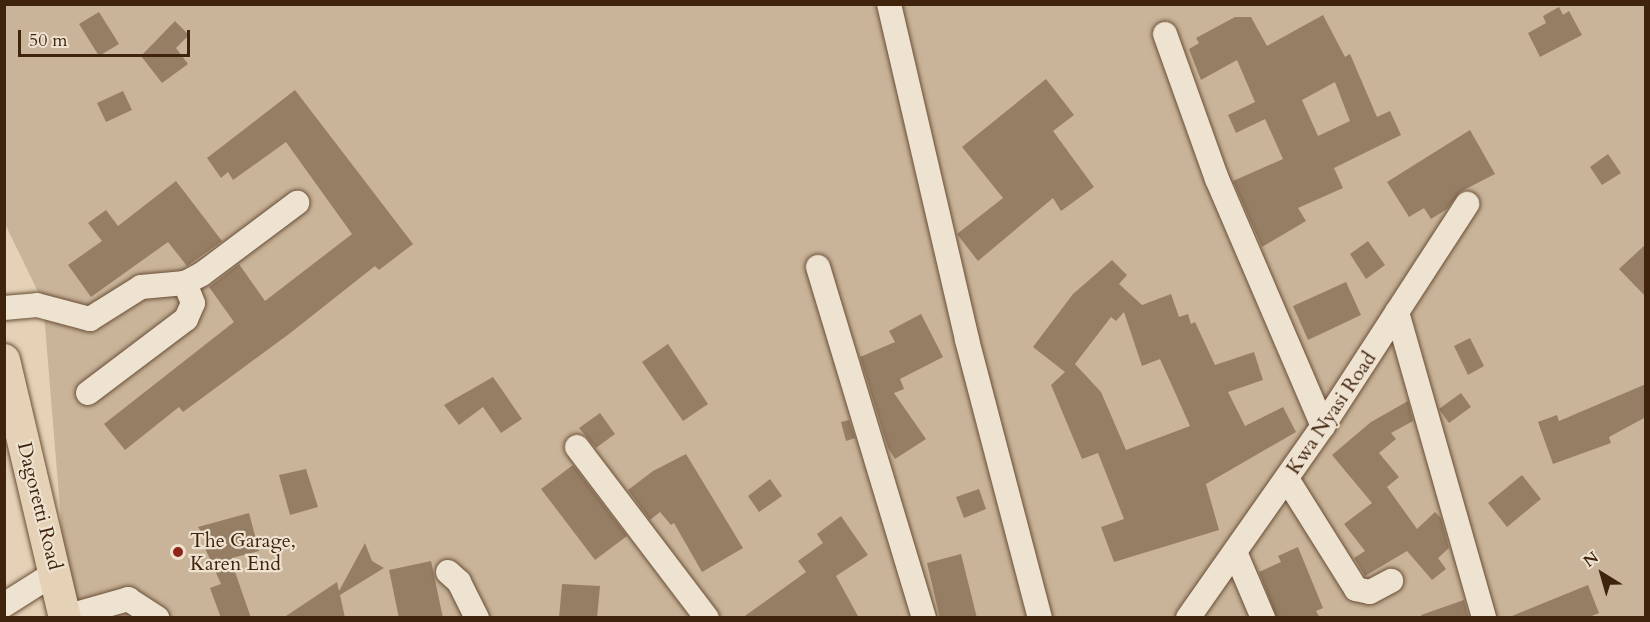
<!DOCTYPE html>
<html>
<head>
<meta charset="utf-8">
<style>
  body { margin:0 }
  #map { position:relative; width:1650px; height:622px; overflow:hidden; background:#e5d2b6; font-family:Cardo,serif }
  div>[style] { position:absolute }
  .green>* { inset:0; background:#c9b499 }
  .building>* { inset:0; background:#967e65 }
  .roads { filter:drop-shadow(0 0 2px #694f37) drop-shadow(0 0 2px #694f37) }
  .minor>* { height:24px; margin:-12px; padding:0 12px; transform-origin:12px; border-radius:12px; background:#eee2d0 }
  .major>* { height:32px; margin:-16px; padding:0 16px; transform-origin:16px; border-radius:16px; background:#e5d2b6 }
  .dots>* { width:16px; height:16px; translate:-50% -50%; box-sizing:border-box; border:3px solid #eee2d0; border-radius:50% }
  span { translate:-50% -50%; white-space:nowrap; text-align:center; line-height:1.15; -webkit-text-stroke:4.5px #eee2d0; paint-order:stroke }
  .street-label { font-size:20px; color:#40230d }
  .poi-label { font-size:20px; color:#40230d }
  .left { translate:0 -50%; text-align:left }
  .frame { position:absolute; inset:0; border:6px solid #40230d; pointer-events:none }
  .north { position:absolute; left:1572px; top:544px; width:60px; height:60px; -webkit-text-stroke:4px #eee2d0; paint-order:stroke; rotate:323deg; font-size:16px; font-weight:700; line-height:24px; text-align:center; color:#40230d }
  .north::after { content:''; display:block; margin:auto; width:21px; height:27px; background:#40230d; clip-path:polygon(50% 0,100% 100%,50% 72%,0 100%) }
  .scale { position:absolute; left:18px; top:30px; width:172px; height:27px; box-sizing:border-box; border:3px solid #40230d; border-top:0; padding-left:8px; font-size:18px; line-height:21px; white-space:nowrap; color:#40230d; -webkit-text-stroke:4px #eee2d0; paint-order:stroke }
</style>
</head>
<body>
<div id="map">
  <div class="green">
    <i style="clip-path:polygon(5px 5px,1645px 5px,1645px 617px,69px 617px,43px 302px,5px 224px)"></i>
  </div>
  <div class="building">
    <i style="clip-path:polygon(1559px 7px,1563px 15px,1569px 11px,1582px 35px,1540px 57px,1528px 33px,1546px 23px,1543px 16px)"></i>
    <i style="clip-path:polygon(99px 12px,119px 44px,99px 56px,79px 24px)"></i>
    <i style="clip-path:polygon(evenodd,1323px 15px,1345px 57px,1350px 54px,1377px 117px,1390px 111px,1401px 135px,1334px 168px,1343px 188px,1298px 208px,1306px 221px,1262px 247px,1233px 181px,1283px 159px,1265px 119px,1236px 133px,1228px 115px,1255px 102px,1237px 60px,1201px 80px,1189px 49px,1199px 43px,1196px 38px,1235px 17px,1251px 17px,1267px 46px,1323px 15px,1335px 82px,1350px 121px,1318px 136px,1302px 100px,1335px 82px)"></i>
    <i style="clip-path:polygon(175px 21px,189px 35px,176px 48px,188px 64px,162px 83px,141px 56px)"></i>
    <i style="clip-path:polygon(1046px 79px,1074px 115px,1053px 131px,1094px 187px,1061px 211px,1053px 198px,978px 261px,957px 234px,1003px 198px,962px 147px)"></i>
    <i style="clip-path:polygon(295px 90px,413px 244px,379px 270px,375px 266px,289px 334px,183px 412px,179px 407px,125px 450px,104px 424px,234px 322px,209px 287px,239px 264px,265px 301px,352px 234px,286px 142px,233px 180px,228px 172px,221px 178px,207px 158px)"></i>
    <i style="clip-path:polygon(123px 91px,132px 110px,106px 122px,97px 103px)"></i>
    <i style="clip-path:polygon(1470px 130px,1495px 174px,1460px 192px,1447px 209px,1431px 219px,1424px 208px,1409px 217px,1387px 182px)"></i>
    <i style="clip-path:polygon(1608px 154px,1621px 173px,1602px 185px,1590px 167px)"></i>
    <i style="clip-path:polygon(176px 181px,222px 241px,187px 266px,168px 242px,91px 297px,68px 265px,102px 241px,88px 223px,106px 210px,118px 226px)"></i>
    <i style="clip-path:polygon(1368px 241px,1385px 265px,1366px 279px,1350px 254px)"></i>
    <i style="clip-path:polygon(1646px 244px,1646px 297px,1619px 269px)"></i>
    <i style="clip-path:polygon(evenodd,1112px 260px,1127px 275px,1119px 284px,1142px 305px,1171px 294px,1179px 317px,1188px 314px,1191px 324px,1195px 322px,1215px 365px,1254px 352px,1263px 380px,1228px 392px,1245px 426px,1283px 407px,1296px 432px,1206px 484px,1219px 530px,1114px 562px,1101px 527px,1124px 519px,1098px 453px,1082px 459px,1051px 385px,1065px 372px,1033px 347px,1073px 294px,1112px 260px,1124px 312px,1142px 366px,1160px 359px,1190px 426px,1126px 450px,1101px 392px,1075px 364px,1111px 317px,1116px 321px,1124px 312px)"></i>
    <i style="clip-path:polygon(1346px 282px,1361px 315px,1308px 340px,1293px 306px)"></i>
    <i style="clip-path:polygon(921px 314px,943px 357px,900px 379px,904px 389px,894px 393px,926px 439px,895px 459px,888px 448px,860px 357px,895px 342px,889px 331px)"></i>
    <i style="clip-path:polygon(1470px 338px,1484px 366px,1468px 375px,1454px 346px)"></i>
    <i style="clip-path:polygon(668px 344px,708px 404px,683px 421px,642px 362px)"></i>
    <i style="clip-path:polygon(493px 377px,522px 419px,501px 433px,483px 407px,459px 425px,444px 405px)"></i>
    <i style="clip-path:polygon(1646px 384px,1646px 417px,1609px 437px,1611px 443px,1553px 464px,1538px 422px,1557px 415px,1559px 421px)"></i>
    <i style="clip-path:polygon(1461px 393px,1471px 407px,1449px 423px,1439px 409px)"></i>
    <i style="clip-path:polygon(1408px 401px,1413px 421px,1391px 433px,1396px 439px,1379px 453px,1399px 477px,1387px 487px,1417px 529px,1435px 512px,1441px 518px,1449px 548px,1438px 558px,1446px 569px,1432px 580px,1407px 551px,1365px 576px,1354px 558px,1365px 551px,1344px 524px,1372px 503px,1332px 455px,1371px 422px)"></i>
    <i style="clip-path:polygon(600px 413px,615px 434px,596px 448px,579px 428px)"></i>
    <i style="clip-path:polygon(849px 420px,855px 438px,846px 441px,841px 422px)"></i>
    <i style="clip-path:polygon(686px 454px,743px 548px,702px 572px,674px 523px,671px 525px,660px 512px,650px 520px,628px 490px,653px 471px)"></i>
    <i style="clip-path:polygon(573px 465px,627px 536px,595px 560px,541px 489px)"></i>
    <i style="clip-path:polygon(306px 469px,318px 507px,290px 515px,279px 475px)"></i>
    <i style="clip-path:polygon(1522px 475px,1541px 499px,1507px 527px,1488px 503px)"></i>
    <i style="clip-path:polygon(770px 479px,782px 496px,759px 512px,748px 496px)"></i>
    <i style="clip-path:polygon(979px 489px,986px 509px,964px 518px,956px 497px)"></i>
    <i style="clip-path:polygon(249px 513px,259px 551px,232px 558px,232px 563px,251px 618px,221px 618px,210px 588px,221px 584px,204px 546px,209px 544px,198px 527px)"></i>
    <i style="clip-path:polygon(841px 516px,868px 555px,836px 576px,859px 618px,742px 618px,806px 572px,798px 561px,823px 543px,817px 534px)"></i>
    <i style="clip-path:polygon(365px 543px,372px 561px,384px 568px,340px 595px,345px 618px,283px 618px,337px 582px,339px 591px)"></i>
    <i style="clip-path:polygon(1298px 547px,1323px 608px,1316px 611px,1320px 618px,1277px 618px,1259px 572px,1281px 562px,1278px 556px)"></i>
    <i style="clip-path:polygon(961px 554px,977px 618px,940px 618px,927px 563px)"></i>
    <i style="clip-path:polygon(431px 561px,443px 618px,399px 618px,389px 570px)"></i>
    <i style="clip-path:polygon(562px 584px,600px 586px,597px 618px,559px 618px)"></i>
    <i style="clip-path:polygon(1588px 585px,1599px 613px,1587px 618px,1507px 618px)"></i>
    <i style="clip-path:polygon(1464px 600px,1469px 618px,1422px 618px,1421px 615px)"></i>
  </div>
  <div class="roads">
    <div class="minor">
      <i style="left:889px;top:4px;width:345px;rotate:76.9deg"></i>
      <i style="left:967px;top:340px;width:287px;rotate:75.3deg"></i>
      <i style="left:1165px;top:34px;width:154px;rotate:70.3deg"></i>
      <i style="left:1217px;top:179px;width:269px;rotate:66.8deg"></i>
      <i style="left:818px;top:267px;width:367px;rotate:73.2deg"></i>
      <i style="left:4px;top:308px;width:33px;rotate:-5deg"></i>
      <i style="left:37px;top:305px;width:55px;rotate:14.8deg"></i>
      <i style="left:90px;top:319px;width:60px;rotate:-32.1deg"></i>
      <i style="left:141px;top:287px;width:44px;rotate:-5.2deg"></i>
      <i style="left:185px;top:283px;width:19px;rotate:-28deg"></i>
      <i style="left:202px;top:274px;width:119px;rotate:-36.8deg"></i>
      <i style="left:1397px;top:312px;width:318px;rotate:74.1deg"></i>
      <i style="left:88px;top:393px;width:123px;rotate:-37.1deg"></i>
      <i style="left:186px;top:319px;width:17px;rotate:-66deg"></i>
      <i style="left:193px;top:303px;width:22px;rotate:-112deg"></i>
      <i style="left:577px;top:447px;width:215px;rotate:52.8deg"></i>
      <i style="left:1287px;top:479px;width:130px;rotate:57.9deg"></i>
      <i style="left:1356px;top:589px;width:14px;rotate:12deg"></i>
      <i style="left:1370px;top:592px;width:24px;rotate:-28deg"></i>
      <i style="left:1235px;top:552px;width:72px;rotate:67deg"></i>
      <i style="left:448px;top:572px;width:15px;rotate:42deg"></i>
      <i style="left:459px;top:582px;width:40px;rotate:63.4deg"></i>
      <i style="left:4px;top:605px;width:62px;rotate:-32.4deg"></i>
      <i style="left:65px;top:617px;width:66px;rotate:-15.9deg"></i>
      <i style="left:128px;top:599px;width:35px;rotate:33deg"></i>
      <i style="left:1188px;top:618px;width:235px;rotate:-54.9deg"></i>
      <i style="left:1323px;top:426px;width:265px;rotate:-57deg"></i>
    </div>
    <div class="major">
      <i style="left:4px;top:360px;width:265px;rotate:76.7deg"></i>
    </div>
  </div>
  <div class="dots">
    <i style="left:178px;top:552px;background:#8f2418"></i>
  </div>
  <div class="street-label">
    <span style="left:1331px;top:413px;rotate:-56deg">Kwa Nyasi Road</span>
    <span style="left:40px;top:506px;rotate:76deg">Dagoretti Road</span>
  </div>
  <div class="poi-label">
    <span class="left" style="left:190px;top:552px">The Garage,<br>Karen End</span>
  </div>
  <div class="frame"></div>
  <div class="north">N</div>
  <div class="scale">50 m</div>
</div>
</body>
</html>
